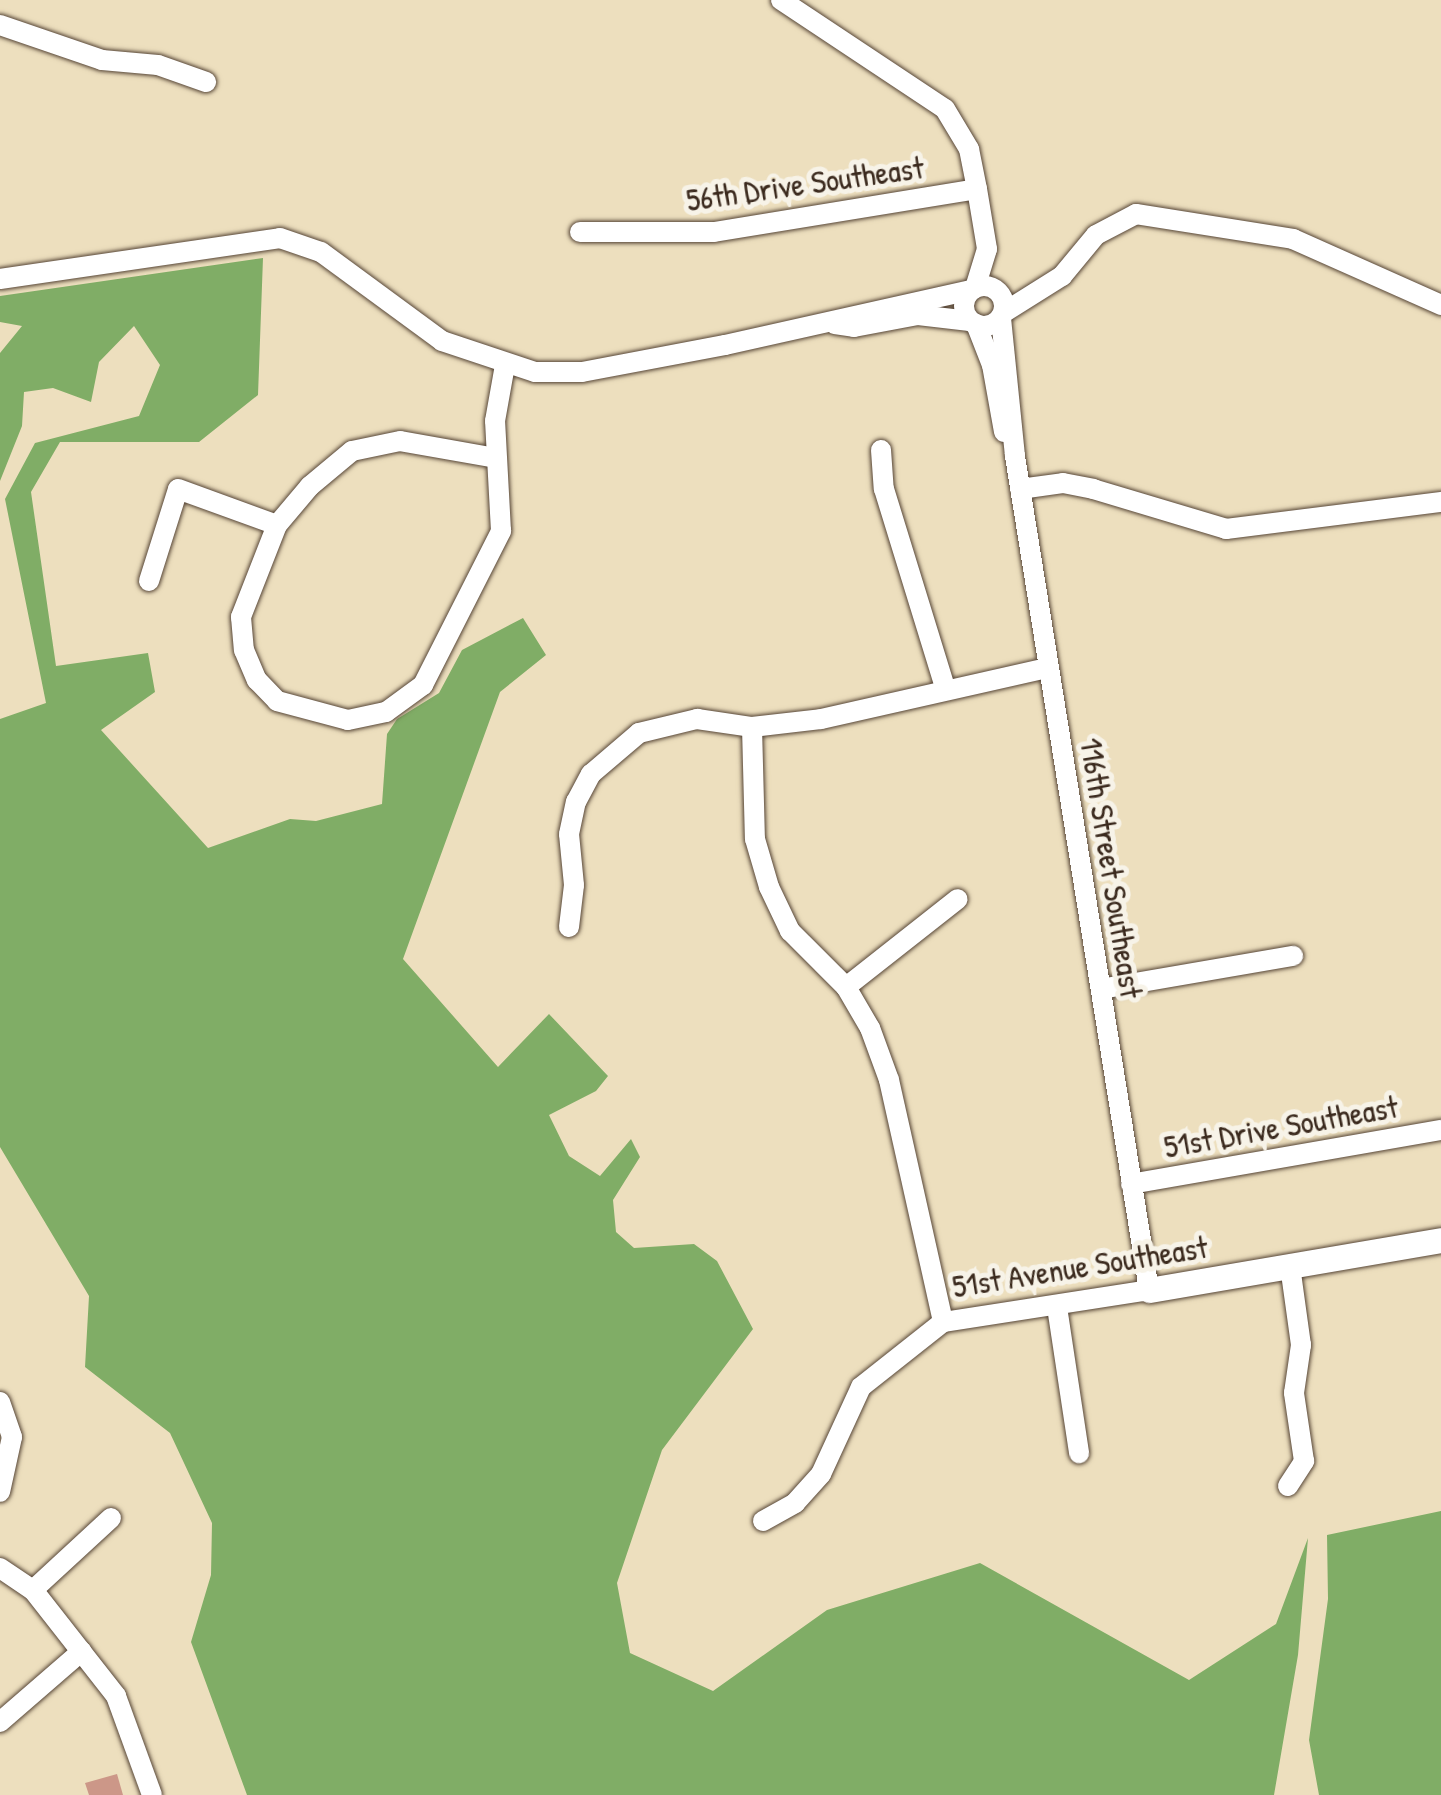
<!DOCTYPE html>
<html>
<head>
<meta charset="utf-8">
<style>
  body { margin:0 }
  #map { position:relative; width:1441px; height:1795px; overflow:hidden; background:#eddfbe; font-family:"Patrick Hand",sans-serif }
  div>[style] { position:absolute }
  .forest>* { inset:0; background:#80ad66 }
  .building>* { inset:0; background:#cc9788 }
  .roads { filter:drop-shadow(0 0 2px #564536) drop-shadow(0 0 2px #564536) }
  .minor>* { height:20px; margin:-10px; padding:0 10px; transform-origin:10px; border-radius:10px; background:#fff }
  .minor>.ring { margin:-10px; padding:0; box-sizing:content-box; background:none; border:20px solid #fff; border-radius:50% }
  .tertiary>* { height:25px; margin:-12.5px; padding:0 12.5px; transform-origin:12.5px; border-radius:12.5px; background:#fff }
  span { translate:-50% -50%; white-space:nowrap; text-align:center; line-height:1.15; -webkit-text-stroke:10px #f7f3e8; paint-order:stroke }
  .street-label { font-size:32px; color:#3b2a1e }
</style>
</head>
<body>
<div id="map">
  <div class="forest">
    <i style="clip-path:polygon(263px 258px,258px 395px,199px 442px,60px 442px,31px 492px,56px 666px,148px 653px,155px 692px,101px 730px,208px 848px,290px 819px,316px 821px,382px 804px,387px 734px,397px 719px,439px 693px,462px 650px,523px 618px,546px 655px,500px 692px,403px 959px,498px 1067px,549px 1014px,608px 1076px,596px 1091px,549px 1115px,569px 1156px,600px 1176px,631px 1139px,640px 1157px,613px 1200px,616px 1232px,634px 1248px,694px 1244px,717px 1261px,753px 1329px,662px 1450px,617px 1583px,630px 1653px,713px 1691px,827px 1610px,980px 1563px,1189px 1680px,1276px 1624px,1308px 1538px,1298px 1655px,1274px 1795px,247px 1795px,191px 1642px,211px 1575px,212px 1523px,170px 1433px,85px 1367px,89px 1296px,0 1147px,0 719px,46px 703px,5px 499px,35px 443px,139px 416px,160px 365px,134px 326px,99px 362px,91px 402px,53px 388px,24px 392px,22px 426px,0 481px,0 353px,22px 326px,0 322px,0 296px)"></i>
    <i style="clip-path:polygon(1441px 1511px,1441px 1795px,1319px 1795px,1309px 1740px,1328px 1599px,1327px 1535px)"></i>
  </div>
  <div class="building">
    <i style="clip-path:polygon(117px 1774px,123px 1795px,89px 1795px,85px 1783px)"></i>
  </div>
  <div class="roads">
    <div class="minor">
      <i style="left:781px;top:0;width:197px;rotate:33.6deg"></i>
      <i style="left:945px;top:109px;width:47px;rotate:59deg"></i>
      <i style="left:969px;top:149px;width:41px;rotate:78.7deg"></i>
      <i style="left:977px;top:189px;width:61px;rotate:80.5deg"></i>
      <i style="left:987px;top:249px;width:41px;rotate:107.1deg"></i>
      <i style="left:0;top:25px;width:108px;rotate:18.9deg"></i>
      <i style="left:102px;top:60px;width:56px;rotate:5.1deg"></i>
      <i style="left:158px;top:65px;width:51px;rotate:19.5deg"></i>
      <i style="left:580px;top:232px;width:134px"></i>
      <i style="left:714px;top:232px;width:266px;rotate:-9.3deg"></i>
      <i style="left:0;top:279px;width:283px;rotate:-8.3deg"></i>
      <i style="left:280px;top:238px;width:43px;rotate:18.9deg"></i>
      <i style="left:321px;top:252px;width:150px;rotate:36.3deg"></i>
      <i style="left:442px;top:341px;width:98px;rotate:18.4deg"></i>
      <i style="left:535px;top:372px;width:47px"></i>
      <i style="left:582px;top:372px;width:146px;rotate:-10.7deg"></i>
      <i style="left:725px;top:345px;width:252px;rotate:-12.6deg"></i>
      <i class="ring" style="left:964px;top:286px;width:20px;height:20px"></i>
      <i style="left:1003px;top:313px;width:70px;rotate:-32.1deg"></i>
      <i style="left:1062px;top:276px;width:53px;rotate:-50.3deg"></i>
      <i style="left:1096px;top:235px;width:45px;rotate:-27.7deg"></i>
      <i style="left:1136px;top:214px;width:159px;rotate:9deg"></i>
      <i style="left:1293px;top:239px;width:162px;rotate:24deg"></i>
      <i style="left:835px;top:324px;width:19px;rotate:9deg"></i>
      <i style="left:854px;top:327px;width:65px;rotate:-10.6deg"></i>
      <i style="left:918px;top:315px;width:52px;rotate:6.6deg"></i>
      <i style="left:976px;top:324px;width:44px;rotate:68.7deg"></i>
      <i style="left:992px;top:365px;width:68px;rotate:79.8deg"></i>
      <i style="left:881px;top:450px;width:39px;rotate:86deg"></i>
      <i style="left:884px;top:489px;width:207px;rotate:72.9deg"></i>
      <i style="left:496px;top:458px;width:97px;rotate:-170deg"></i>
      <i style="left:400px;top:441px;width:49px;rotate:168.2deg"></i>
      <i style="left:352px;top:451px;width:55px;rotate:140.2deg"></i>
      <i style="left:310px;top:486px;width:51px;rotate:130.2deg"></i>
      <i style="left:277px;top:525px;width:99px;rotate:111.4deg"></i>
      <i style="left:241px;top:617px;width:33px;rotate:85deg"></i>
      <i style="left:244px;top:650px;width:33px;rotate:67deg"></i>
      <i style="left:257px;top:680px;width:29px;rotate:46deg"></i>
      <i style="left:277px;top:701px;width:73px;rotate:15deg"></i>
      <i style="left:348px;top:720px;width:39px;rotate:-12deg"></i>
      <i style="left:386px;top:712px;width:46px;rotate:-36.1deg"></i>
      <i style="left:423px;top:685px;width:173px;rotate:-63.1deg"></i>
      <i style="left:501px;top:531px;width:110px;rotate:-93.1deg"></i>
      <i style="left:495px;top:421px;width:57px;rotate:-79.9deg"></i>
      <i style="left:1020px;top:489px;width:43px;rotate:-7.9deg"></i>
      <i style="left:1063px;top:483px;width:31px;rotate:11deg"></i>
      <i style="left:1093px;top:489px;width:139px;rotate:16.7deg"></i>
      <i style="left:1226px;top:529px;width:217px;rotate:-7.2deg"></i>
      <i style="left:149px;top:581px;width:96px;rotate:-72.5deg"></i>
      <i style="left:178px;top:489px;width:105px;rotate:20deg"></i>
      <i style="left:752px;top:727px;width:112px;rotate:88.5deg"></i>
      <i style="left:755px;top:839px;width:50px;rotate:73.7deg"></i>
      <i style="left:769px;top:887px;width:49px;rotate:64.5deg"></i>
      <i style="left:790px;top:931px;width:79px;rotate:45deg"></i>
      <i style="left:846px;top:987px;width:48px;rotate:59.7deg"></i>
      <i style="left:870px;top:1028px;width:55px;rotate:69.9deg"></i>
      <i style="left:889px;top:1080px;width:248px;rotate:77.4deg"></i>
      <i style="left:569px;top:927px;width:42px;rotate:-83.2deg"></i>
      <i style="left:574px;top:885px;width:51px;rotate:-95.6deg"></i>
      <i style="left:569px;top:834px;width:33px;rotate:-78deg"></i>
      <i style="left:576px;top:802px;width:32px;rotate:-62deg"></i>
      <i style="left:591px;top:774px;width:63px;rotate:-40.5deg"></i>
      <i style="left:639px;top:733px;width:60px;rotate:-13.6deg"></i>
      <i style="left:697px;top:719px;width:56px;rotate:8.3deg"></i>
      <i style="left:752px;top:727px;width:69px;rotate:-6.6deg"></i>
      <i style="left:821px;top:719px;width:233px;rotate:-12.7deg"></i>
      <i style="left:846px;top:987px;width:142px;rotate:-38.2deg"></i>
      <i style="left:1101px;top:989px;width:195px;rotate:-9.8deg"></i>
      <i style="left:1131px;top:1184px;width:315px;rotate:-9.9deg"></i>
      <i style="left:1057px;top:1307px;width:148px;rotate:81.4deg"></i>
      <i style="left:0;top:1402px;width:37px;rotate:71deg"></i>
      <i style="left:12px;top:1437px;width:56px;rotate:102.3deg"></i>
      <i style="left:1288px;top:1486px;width:30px;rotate:-57deg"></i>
      <i style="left:1304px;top:1461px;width:69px;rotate:-98.4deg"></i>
      <i style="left:1294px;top:1393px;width:49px;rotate:-81.7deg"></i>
      <i style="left:1301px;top:1345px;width:80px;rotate:-97.9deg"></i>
      <i style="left:763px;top:1521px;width:37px;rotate:-29deg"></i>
      <i style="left:795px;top:1503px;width:39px;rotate:-48deg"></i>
      <i style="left:821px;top:1474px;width:96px;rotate:-65.3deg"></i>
      <i style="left:861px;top:1387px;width:105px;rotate:-38.4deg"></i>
      <i style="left:943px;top:1322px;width:208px;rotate:-8.8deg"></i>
      <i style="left:1149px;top:1290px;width:845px;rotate:-99.13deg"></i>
      <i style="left:1015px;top:456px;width:140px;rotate:-95.8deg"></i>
      <i style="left:0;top:1568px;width:40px;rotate:34deg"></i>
      <i style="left:33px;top:1590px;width:135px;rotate:51.9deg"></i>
      <i style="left:116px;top:1696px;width:105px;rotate:70deg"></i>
      <i style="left:33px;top:1590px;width:106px;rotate:-42.7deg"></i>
      <i style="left:0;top:1722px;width:108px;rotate:-40.9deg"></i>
    </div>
    <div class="tertiary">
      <i style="left:1149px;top:1290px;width:296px;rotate:-9.7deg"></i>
    </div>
  </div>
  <div class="street-label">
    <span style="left:805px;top:184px;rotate:-8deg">56th Drive Southeast</span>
    <span style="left:1111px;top:868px;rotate:81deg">116th Street Southeast</span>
    <span style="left:1281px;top:1127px;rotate:-10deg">51st Drive Southeast</span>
    <span style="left:1080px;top:1267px;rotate:-9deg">51st Avenue Southeast</span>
  </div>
</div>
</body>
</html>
